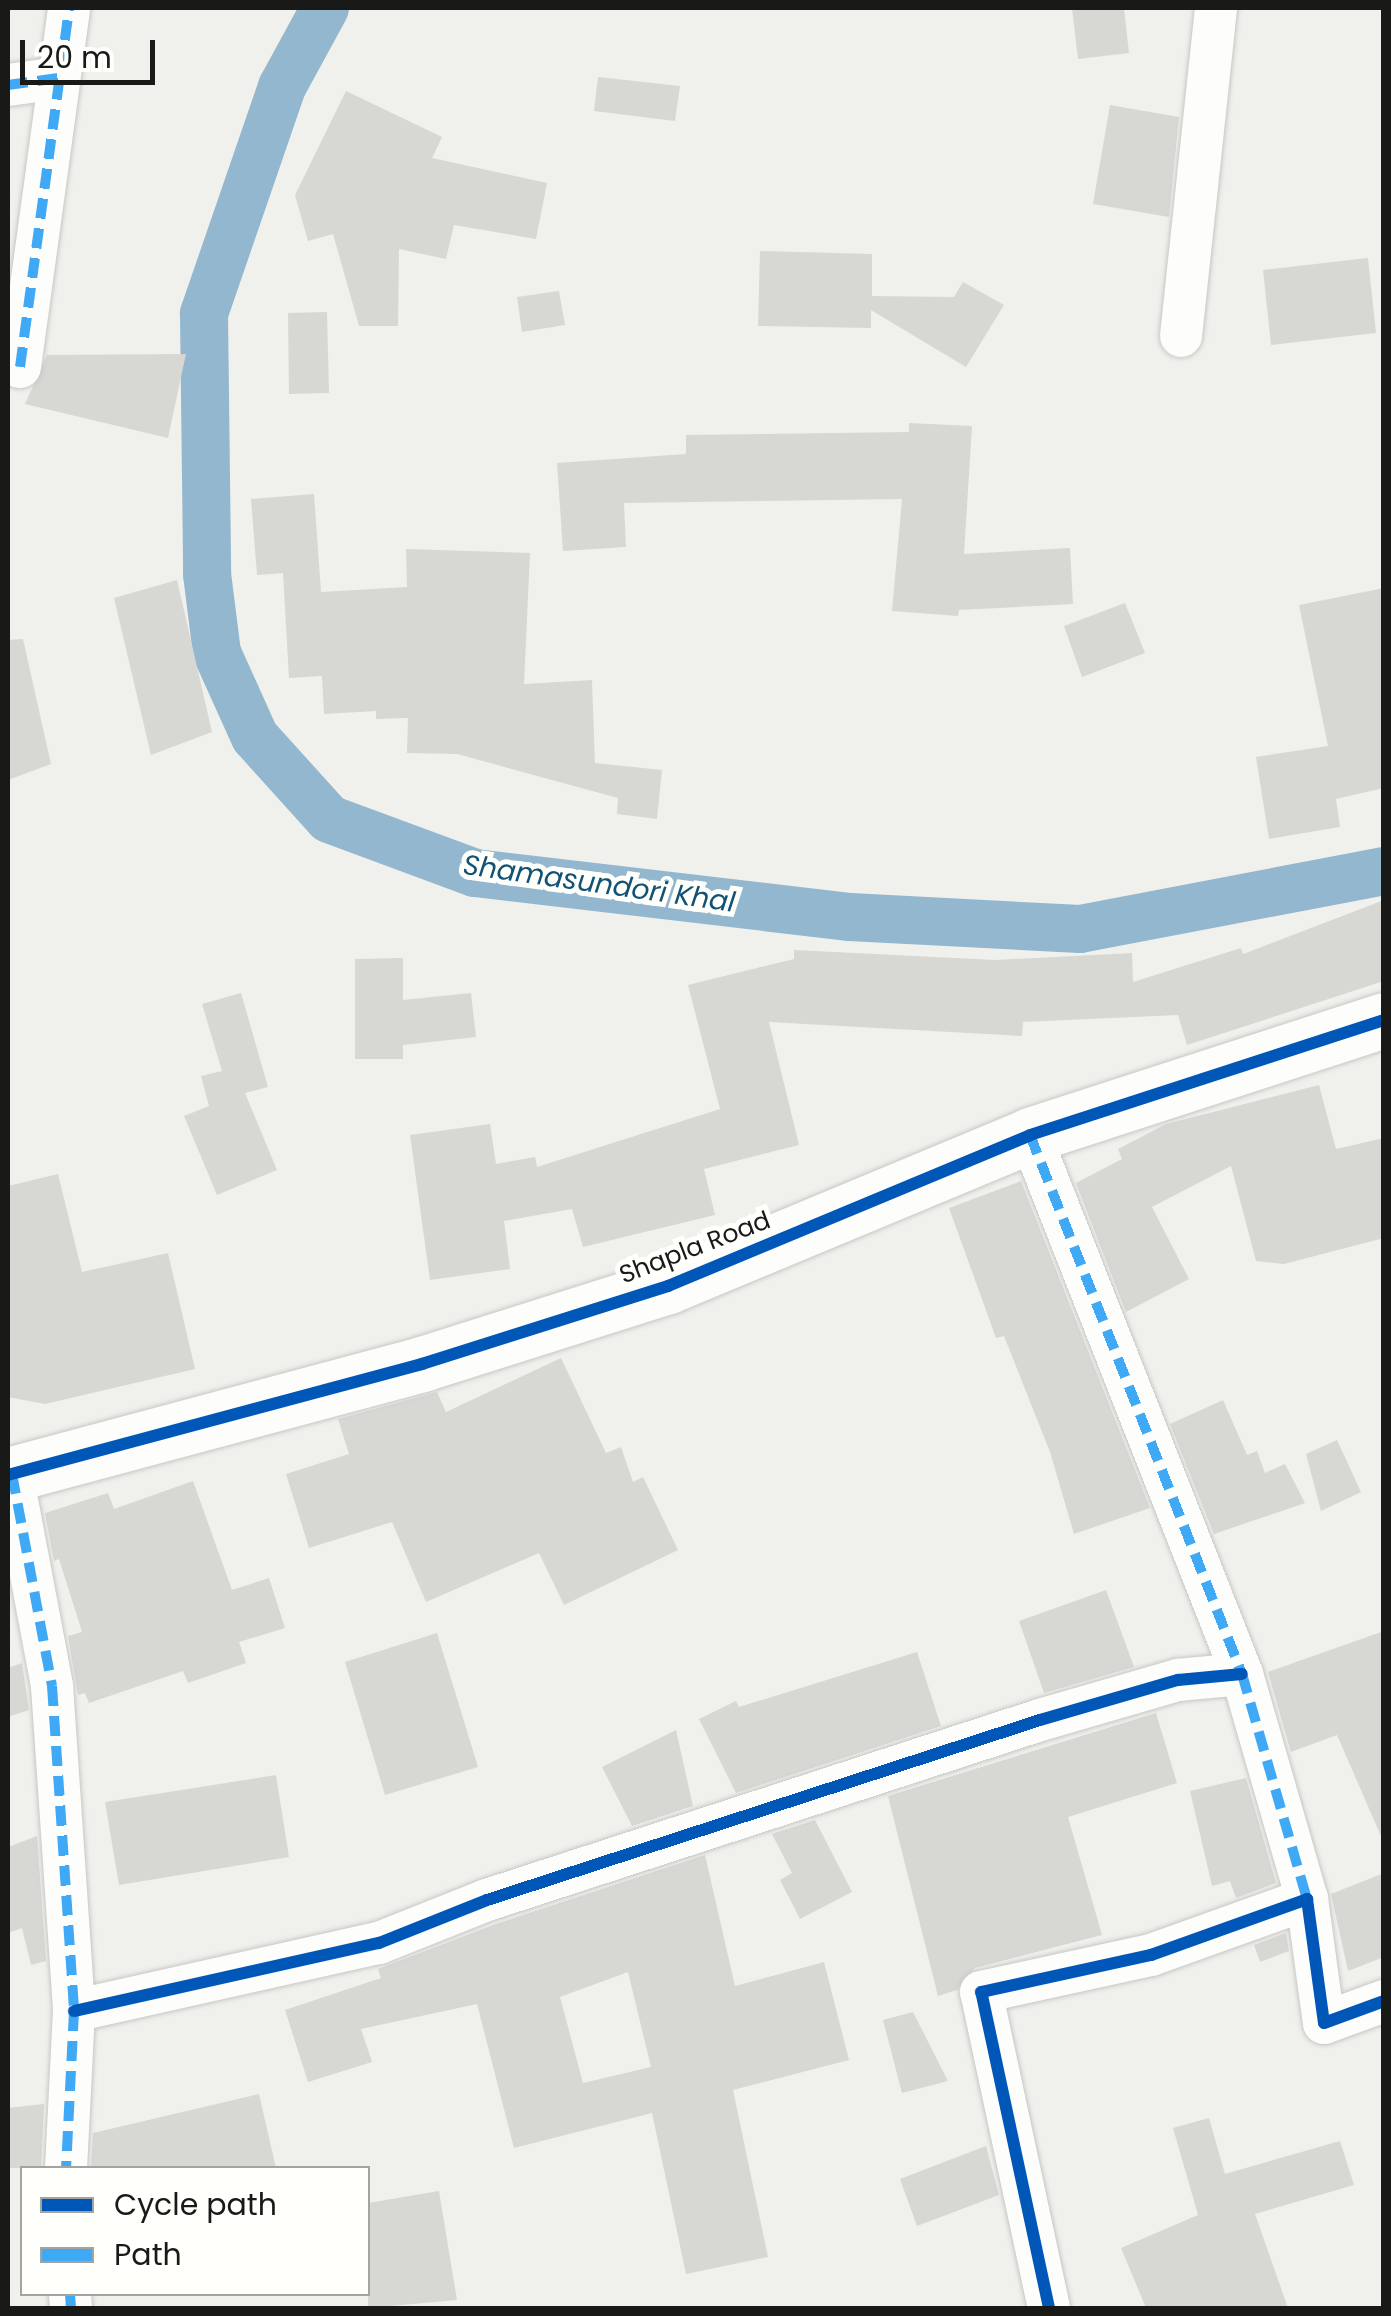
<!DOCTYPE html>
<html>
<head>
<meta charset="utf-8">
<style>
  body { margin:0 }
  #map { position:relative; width:1391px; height:2316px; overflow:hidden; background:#f0f0ec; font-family:Poppins,sans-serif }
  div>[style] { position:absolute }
  .canal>* { height:48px; margin:-24px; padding:0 24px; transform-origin:24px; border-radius:24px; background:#92b7cf }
  .building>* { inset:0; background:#d7d7d4 }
  .roads { filter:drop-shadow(0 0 2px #c7c7c4) drop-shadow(0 0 2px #c7c7c4) }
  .street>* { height:42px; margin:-21px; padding:0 21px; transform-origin:21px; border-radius:21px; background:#fdfdfc }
  .secondary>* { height:55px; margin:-27.5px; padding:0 27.5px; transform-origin:27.5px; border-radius:27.5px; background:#fdfdfc }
  .quiet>* { height:10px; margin-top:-5px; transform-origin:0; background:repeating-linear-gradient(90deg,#3fa9f5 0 20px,transparent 0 30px) }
  .cycleway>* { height:12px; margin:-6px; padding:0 6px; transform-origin:6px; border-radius:6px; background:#0057b8 }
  span { translate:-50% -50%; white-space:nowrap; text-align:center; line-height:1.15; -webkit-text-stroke:10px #fffffc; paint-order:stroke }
  .street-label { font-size:25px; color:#191917 }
  .water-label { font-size:28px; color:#115276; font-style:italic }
  .frame { position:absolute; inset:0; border:10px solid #191917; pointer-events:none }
  .legend { position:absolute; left:20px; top:2166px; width:350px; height:130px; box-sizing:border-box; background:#fffffc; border:2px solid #a3a3a0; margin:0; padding:12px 18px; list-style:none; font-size:30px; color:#191917 }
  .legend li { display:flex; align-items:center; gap:20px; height:50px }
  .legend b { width:50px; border:2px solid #a3a3a0 }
  .scale { position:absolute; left:20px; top:40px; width:135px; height:45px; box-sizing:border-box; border:5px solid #191917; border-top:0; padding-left:12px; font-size:30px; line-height:35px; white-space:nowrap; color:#191917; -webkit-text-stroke:8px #fffffc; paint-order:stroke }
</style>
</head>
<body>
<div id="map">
  <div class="canal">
    <i style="left:325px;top:8px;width:90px;rotate:118.6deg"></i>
    <i style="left:282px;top:87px;width:240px;rotate:109deg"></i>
    <i style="left:204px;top:314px;width:260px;rotate:89.3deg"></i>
    <i style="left:207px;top:574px;width:80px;rotate:82.8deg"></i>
    <i style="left:217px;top:653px;width:92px;rotate:65.7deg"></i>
    <i style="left:255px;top:737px;width:110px;rotate:47.9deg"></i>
    <i style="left:329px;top:819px;width:156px;rotate:20.3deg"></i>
    <i style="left:475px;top:873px;width:378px;rotate:6.7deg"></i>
    <i style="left:850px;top:917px;width:230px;rotate:3deg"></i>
    <i style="left:1080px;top:929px;width:309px;rotate:-10.8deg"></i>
  </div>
  <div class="building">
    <i style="clip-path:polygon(1072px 8px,1124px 8px,1129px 53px,1078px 59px)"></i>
    <i style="clip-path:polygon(598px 77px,680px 86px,675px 121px,594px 111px)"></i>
    <i style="clip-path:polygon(346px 91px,442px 137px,432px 158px,547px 183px,536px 239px,454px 225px,446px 259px,399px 249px,398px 326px,359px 326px,333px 234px,308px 241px,295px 195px)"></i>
    <i style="clip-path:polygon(1110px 105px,1179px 117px,1169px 217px,1093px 204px)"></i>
    <i style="clip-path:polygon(760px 251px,872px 254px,872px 296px,954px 297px,963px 282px,1004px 305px,966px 367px,871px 310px,871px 328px,758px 326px)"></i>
    <i style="clip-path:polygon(1368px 258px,1376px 333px,1271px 345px,1263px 270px)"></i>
    <i style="clip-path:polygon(559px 291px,565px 325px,522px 332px,517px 297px)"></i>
    <i style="clip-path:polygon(327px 312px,329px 393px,289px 394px,288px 313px)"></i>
    <i style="clip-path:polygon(186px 354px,168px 438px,25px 404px,47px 355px)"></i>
    <i style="clip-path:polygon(909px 423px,972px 426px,964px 554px,1070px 548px,1073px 604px,959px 610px,958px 616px,892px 611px,902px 499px,624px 503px,626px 547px,563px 551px,557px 463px,686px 454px,686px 435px,909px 432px)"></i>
    <i style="clip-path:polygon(314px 494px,321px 592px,407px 587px,406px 549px,530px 553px,524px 684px,592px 680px,595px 763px,662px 770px,657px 819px,617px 814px,618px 798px,457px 754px,407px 753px,408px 718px,376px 719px,376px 711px,324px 714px,322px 676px,289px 678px,283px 573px,257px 575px,251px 499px)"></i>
    <i style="clip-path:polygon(177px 580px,212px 732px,151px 755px,114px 598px)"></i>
    <i style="clip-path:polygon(1384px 588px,1384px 788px,1336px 799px,1340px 827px,1269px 839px,1256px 757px,1328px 746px,1299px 605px)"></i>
    <i style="clip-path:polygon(1125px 603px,1145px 653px,1082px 677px,1064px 626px)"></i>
    <i style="clip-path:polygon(23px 639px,51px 764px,8px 780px,8px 640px)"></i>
    <i style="clip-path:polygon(1384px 900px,1384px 981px,1187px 1045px,1178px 1015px,1023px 1022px,1022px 1036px,769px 1022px,799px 1145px,704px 1169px,715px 1215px,583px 1247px,572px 1209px,504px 1221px,510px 1269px,430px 1280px,410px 1135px,490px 1124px,496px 1164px,535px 1157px,537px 1167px,720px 1109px,688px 985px,794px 959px,794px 950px,995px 960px,1132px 953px,1133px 982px,1241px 948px,1243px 954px)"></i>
    <i style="clip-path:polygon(403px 958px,403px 1000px,471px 993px,476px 1037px,403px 1045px,403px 1059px,355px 1059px,355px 959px)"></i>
    <i style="clip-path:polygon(241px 993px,268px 1087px,245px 1093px,277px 1170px,217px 1195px,184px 1116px,209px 1106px,201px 1076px,222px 1071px,202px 1004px)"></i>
    <i style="clip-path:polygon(1319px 1085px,1336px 1149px,1384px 1138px,1384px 1238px,1284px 1264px,1256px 1261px,1231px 1166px,1152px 1207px,1189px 1279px,1126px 1312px,1076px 1183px,1122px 1159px,1118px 1149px,1166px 1124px)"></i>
    <i style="clip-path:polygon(58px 1174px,82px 1272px,168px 1253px,195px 1369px,45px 1404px,8px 1397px,8px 1186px)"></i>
    <i style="clip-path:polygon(1021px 1181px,1150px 1508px,1074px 1534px,1050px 1452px,1004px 1336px,996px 1338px,949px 1208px)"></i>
    <i style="clip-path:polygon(561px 1358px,606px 1453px,621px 1447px,633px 1482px,643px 1477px,678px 1550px,564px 1605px,539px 1553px,426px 1602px,392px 1522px,309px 1548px,286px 1474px,349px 1454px,338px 1419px,437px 1392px,446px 1412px)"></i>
    <i style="clip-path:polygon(1223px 1400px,1247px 1455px,1257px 1451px,1265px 1473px,1285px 1464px,1305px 1503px,1214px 1534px,1170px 1424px)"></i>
    <i style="clip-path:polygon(1337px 1440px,1361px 1492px,1321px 1511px,1306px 1454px)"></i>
    <i style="clip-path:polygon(193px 1481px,232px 1590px,269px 1578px,285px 1628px,239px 1642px,246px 1663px,188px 1683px,183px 1671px,89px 1703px,85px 1693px,78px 1695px,68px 1636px,82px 1632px,59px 1559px,54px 1561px,45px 1513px,108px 1493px,114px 1509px)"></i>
    <i style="clip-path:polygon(1106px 1590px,1134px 1667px,1044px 1693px,1019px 1621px)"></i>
    <i style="clip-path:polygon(1384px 1631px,1384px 1843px,1337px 1735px,1291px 1752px,1268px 1672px)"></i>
    <i style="clip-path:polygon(437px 1633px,478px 1767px,385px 1795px,345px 1662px)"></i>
    <i style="clip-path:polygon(917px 1652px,941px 1726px,736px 1793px,699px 1719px,736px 1701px,739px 1707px)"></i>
    <i style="clip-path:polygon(22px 1663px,29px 1710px,8px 1717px,8px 1668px)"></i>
    <i style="clip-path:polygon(1156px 1713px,1177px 1783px,1068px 1817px,1102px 1935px,975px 1968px,957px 1990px,938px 1996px,888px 1796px)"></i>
    <i style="clip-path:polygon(676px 1730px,693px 1806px,632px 1826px,602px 1767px)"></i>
    <i style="clip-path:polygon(276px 1775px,289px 1857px,119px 1885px,105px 1802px)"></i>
    <i style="clip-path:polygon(1246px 1778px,1276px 1883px,1236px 1898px,1230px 1881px,1212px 1886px,1190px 1791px)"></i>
    <i style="clip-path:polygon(815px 1820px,852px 1892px,800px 1919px,780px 1880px,792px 1873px,772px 1834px)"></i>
    <i style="clip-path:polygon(37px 1836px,46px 1961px,31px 1965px,22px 1928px,8px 1933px,8px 1847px)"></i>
    <i style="clip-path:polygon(evenodd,705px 1855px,735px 1986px,824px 1962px,849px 2060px,733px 2090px,768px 2257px,686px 2274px,652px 2113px,514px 2148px,477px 2004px,361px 2029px,372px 2062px,308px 2082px,285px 2010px,381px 1978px,378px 1969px,496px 1924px,705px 1855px,628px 1972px,651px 2067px,583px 2083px,560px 1997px,628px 1972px)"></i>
    <i style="clip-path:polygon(1384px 1873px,1384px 1957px,1348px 1971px,1331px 1894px)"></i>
    <i style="clip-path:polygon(1286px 1933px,1289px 1951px,1260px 1962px,1254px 1945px)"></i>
    <i style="clip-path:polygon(913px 2012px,948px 2081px,902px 2093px,883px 2020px)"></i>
    <i style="clip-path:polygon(259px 2094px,276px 2168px,91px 2168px,93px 2133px)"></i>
    <i style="clip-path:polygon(44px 2104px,41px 2168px,8px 2168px,8px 2108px)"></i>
    <i style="clip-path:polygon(1209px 2118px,1225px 2174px,1340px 2141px,1354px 2185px,1255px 2214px,1288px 2308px,1146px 2308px,1121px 2248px,1198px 2215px,1173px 2128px)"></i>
    <i style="clip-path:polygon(986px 2146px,999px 2195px,917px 2226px,900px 2179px)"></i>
    <i style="clip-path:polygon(439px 2191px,457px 2300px,368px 2308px,368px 2203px)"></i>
  </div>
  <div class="roads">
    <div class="street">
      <i style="left:8px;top:85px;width:51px;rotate:-7.8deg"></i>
      <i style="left:1181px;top:336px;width:330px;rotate:-83.9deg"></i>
      <i style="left:20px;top:367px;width:362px;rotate:-82.2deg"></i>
      <i style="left:1030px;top:1135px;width:579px;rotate:68.53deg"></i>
      <i style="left:1242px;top:1674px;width:234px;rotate:73.9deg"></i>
      <i style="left:12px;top:1474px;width:216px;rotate:79.3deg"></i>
      <i style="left:52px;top:1686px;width:326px;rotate:86.1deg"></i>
      <i style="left:74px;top:2011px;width:157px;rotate:92.9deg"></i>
      <i style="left:74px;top:2011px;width:312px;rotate:-12.6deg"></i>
      <i style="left:379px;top:1943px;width:116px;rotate:-21.7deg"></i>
      <i style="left:487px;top:1900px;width:582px;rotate:-18.03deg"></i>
      <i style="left:1040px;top:1720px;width:144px;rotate:-16.2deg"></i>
      <i style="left:1178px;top:1680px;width:64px;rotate:-5.4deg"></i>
      <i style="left:70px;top:2294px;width:14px;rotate:86deg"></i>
      <i style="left:1049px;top:2308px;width:323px;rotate:-102.1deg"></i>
      <i style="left:981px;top:1992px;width:174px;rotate:-12.3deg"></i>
      <i style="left:1151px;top:1955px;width:166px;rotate:-19.7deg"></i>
      <i style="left:1307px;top:1899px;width:125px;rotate:82.2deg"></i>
      <i style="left:1324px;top:2023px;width:64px;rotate:-20.1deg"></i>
    </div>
    <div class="secondary">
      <i style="left:8px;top:1475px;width:429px;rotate:-15deg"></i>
      <i style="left:422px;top:1364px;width:258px;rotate:-17.6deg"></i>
      <i style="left:668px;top:1286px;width:392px;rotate:-22.6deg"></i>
      <i style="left:1030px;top:1135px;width:372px;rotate:-18deg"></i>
    </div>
  </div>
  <div class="quiet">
    <i style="left:8px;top:85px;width:51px;rotate:-7.8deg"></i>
    <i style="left:20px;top:367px;width:362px;rotate:-82.2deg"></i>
    <i style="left:1030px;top:1135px;width:579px;rotate:68.53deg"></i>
    <i style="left:1242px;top:1674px;width:234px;rotate:73.9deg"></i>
    <i style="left:12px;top:1474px;width:216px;rotate:79.3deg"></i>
    <i style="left:52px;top:1686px;width:326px;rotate:86.1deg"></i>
    <i style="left:74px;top:2011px;width:157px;rotate:92.9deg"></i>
    <i style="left:70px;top:2294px;width:14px;rotate:86deg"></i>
  </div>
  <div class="cycleway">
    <i style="left:8px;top:1475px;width:429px;rotate:-15deg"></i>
    <i style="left:422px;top:1364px;width:258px;rotate:-17.6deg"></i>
    <i style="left:668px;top:1286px;width:392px;rotate:-22.6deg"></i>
    <i style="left:1030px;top:1135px;width:372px;rotate:-18deg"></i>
    <i style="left:74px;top:2011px;width:312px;rotate:-12.6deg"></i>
    <i style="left:379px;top:1943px;width:116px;rotate:-21.7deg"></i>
    <i style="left:487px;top:1900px;width:582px;rotate:-18.03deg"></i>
    <i style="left:1040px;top:1720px;width:144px;rotate:-16.2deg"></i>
    <i style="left:1178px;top:1680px;width:64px;rotate:-5.4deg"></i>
    <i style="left:1049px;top:2308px;width:323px;rotate:-102.1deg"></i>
    <i style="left:981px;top:1992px;width:174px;rotate:-12.3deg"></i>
    <i style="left:1151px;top:1955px;width:166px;rotate:-19.7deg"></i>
    <i style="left:1307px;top:1899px;width:125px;rotate:82.2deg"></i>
    <i style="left:1324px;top:2023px;width:64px;rotate:-20.1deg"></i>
  </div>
  <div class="street-label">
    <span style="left:695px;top:1248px;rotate:-21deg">Shapla Road</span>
  </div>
  <div class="water-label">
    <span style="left:599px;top:884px;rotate:8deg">Shamasundori Khal</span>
  </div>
  <div class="frame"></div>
  <ul class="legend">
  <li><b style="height:12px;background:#0057b8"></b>Cycle path</li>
  <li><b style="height:12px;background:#3fa9f5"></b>Path</li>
  </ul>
  <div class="scale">20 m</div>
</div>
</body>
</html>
